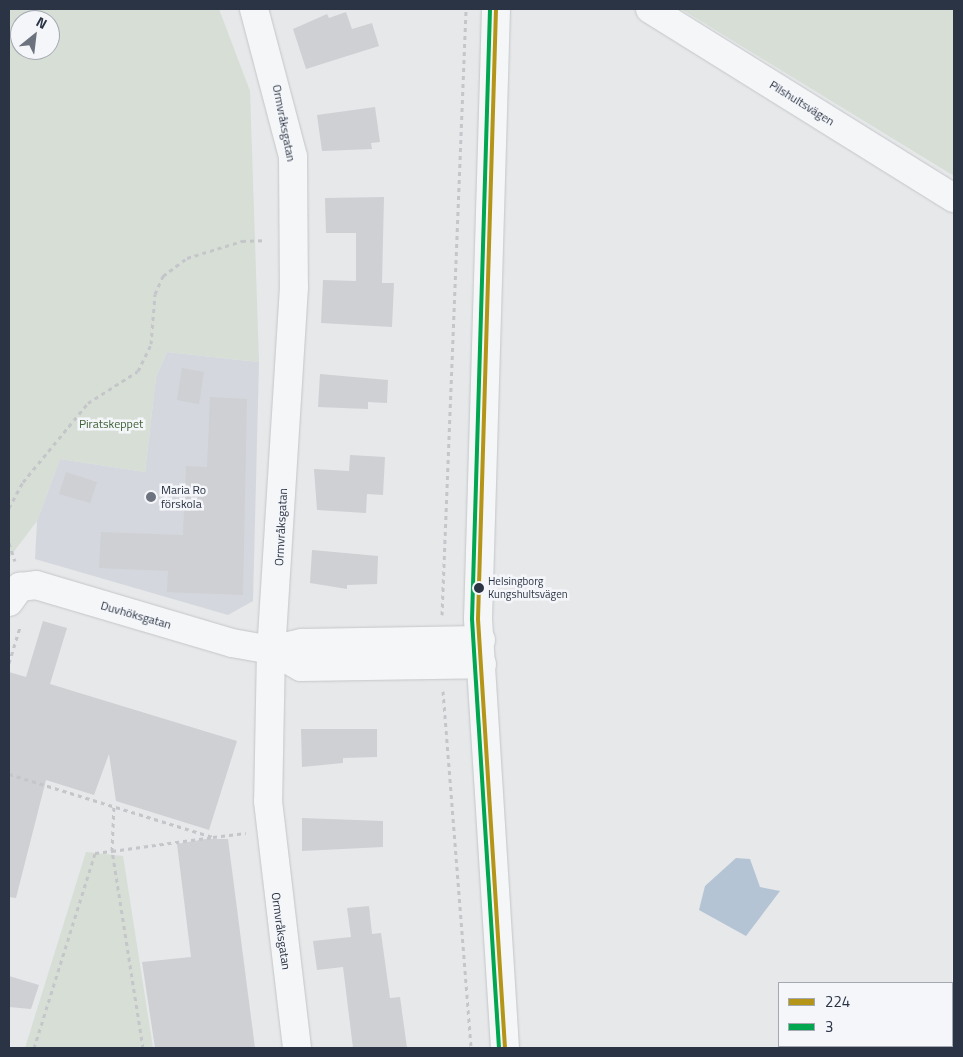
<!DOCTYPE html>
<html>
<head>
<meta charset="utf-8">
<style>
  body { margin:0 }
  #map { position:relative; width:963px; height:1057px; overflow:hidden; background:#e6e8ea; font-family:"Titillium Web",sans-serif }
  div>[style] { position:absolute }
  .built>* { inset:0; background:#d4d7dd }
  .green>* { inset:0; background:#d6ded6 }
  .water>* { inset:0; background:#b4c4d5 }
  .building>* { inset:0; background:#ced0d3 }
  .path>* { height:3px; margin-top:-1.5px; transform-origin:0; background:repeating-linear-gradient(90deg,#c5c6ca 0 4px,transparent 0 8px) }
  .roads { filter:drop-shadow(0 0 1px #c4c6c8) drop-shadow(0 0 1px #c4c6c8) }
  .minor>* { height:28px; margin:-14px; padding:0 14px; transform-origin:14px; border-radius:14px; background:#f5f6f7 }
  .tertiary>* { height:28px; margin:-14px; padding:0 14px; transform-origin:14px; border-radius:14px; background:#f5f6f7 }
  .bus-1>* { height:4px; margin:-2px; padding:0 2px; transform-origin:2px; border-radius:2px; background:#b49518 }
  .bus-2>* { height:4px; margin:-2px; padding:0 2px; transform-origin:2px; border-radius:2px; background:#00a650 }
  .dots>* { width:14px; height:14px; translate:-50% -50%; box-sizing:border-box; border:2px solid #f4f6f9; border-radius:50% }
  span { translate:-50% -50%; white-space:nowrap; text-align:center; line-height:1.15; -webkit-text-stroke:5px #f4f6f9; paint-order:stroke }
  .bus-label { font-size:11px; color:#2b3445 }
  .left { translate:0 -50%; text-align:left }
  .street-label { font-size:12px; color:#2b3445 }
  .park-label { font-size:12px; color:#3f6138 }
  .poi-label { font-size:12px; color:#2b3445 }
  .frame { position:absolute; inset:0; border:10px solid #2b3445; pointer-events:none }
  .legend { position:absolute; left:778px; top:982px; width:175px; height:65px; box-sizing:border-box; background:#f4f6f9; border:1px solid #a4a8b1; margin:0; padding:6px 9px; list-style:none; font-size:15px; color:#2b3445 }
  .legend li { display:flex; align-items:center; gap:10px; height:25px }
  .legend b { width:25px; border:1px solid #a4a8b1 }
  .north { position:absolute; left:10px; top:10px; width:50px; height:50px; box-sizing:border-box; background:#f4f6f9; border:1px solid #a4a8b1; border-radius:50%; rotate:29deg; font-size:14px; font-weight:700; line-height:20px; text-align:center; color:#2b3445 }
  .north::after { content:''; display:block; margin:auto; width:18px; height:22px; background:#6c737f; clip-path:polygon(50% 0,100% 100%,50% 72%,0 100%) }
</style>
</head>
<body>
<div id="map">
  <div class="built">
    <i style="clip-path:polygon(167px 352px,259px 362px,253px 601px,228px 615px,35px 559px,37px 521px,60px 459px,145px 472px,156px 377px)"></i>
  </div>
  <div class="green">
    <i style="clip-path:polygon(evenodd,9px 9px,219px 9px,250px 91px,259px 362px,167px 352px,156px 377px,145px 472px,60px 459px,37px 521px,9px 558px,9px 9px,20px 20px,50px 20px,50px 50px,20px 50px,20px 20px)"></i>
    <i style="clip-path:polygon(681px 9px,954px 9px,954px 176px)"></i>
    <i style="clip-path:polygon(86px 852px,123px 856px,153px 1048px,25px 1048px)"></i>
  </div>
  <div class="water">
    <i style="clip-path:polygon(736px 858px,750px 859px,760px 887px,780px 891px,746px 936px,699px 910px,705px 886px)"></i>
  </div>
  <div class="building">
    <i style="clip-path:polygon(346px 12px,352px 29px,372px 23px,379px 46px,306px 69px,293px 29px,327px 14px,329px 18px)"></i>
    <i style="clip-path:polygon(375px 107px,380px 142px,371px 143px,372px 149px,322px 151px,317px 115px)"></i>
    <i style="clip-path:polygon(384px 197px,382px 283px,394px 283px,392px 327px,321px 323px,323px 280px,356px 281px,356px 233px,326px 233px,325px 198px)"></i>
    <i style="clip-path:polygon(182px 368px,204px 372px,199px 404px,177px 400px)"></i>
    <i style="clip-path:polygon(320px 374px,388px 380px,387px 403px,368px 402px,368px 409px,318px 407px)"></i>
    <i style="clip-path:polygon(210px 397px,247px 399px,243px 595px,167px 592px,168px 571px,99px 568px,101px 532px,183px 535px,186px 466px,207px 467px)"></i>
    <i style="clip-path:polygon(350px 455px,385px 457px,383px 495px,367px 494px,366px 513px,317px 510px,314px 469px,349px 471px)"></i>
    <i style="clip-path:polygon(66px 472px,97px 482px,90px 503px,59px 494px)"></i>
    <i style="clip-path:polygon(312px 550px,378px 556px,377px 584px,347px 585px,347px 589px,310px 583px)"></i>
    <i style="clip-path:polygon(43px 621px,67px 628px,50px 684px,237px 741px,209px 830px,116px 801px,109px 754px,94px 795px,46px 780px,16px 898px,9px 897px,9px 672px,26px 677px)"></i>
    <i style="clip-path:polygon(301px 729px,377px 729px,377px 757px,343px 758px,343px 763px,302px 767px)"></i>
    <i style="clip-path:polygon(302px 818px,383px 821px,383px 847px,302px 851px)"></i>
    <i style="clip-path:polygon(206px 839px,228px 839px,255px 1048px,155px 1048px,142px 962px,191px 957px,177px 844px)"></i>
    <i style="clip-path:polygon(369px 906px,372px 934px,381px 933px,390px 998px,400px 997px,407px 1048px,353px 1048px,343px 967px,317px 970px,313px 941px,351px 937px,347px 908px)"></i>
    <i style="clip-path:polygon(9px 976px,39px 985px,31px 1009px,9px 1007px)"></i>
  </div>
  <div class="path">
    <i style="left:9px;top:508px;width:30px;rotate:-62deg"></i>
    <i style="left:23px;top:482px;width:102px;rotate:-50.6deg"></i>
    <i style="left:88px;top:403px;width:59px;rotate:-32.6deg"></i>
    <i style="left:138px;top:371px;width:30px;rotate:-64deg"></i>
    <i style="left:151px;top:344px;width:50px;rotate:-85.4deg"></i>
    <i style="left:155px;top:294px;width:20px;rotate:-66deg"></i>
    <i style="left:163px;top:276px;width:30px;rotate:-37deg"></i>
    <i style="left:187px;top:258px;width:58px;rotate:-17.2deg"></i>
    <i style="left:242px;top:241px;width:24px;rotate:-2deg"></i>
    <i style="left:9px;top:543px;width:19px;rotate:72deg"></i>
    <i style="left:442px;top:615px;width:606px;rotate:-87.73deg"></i>
    <i style="left:9px;top:663px;width:39px;rotate:-73deg"></i>
    <i style="left:443px;top:691px;width:358px;rotate:85.5deg"></i>
    <i style="left:9px;top:774px;width:214px;rotate:17.2deg"></i>
    <i style="left:213px;top:837px;width:33px;rotate:-7deg"></i>
    <i style="left:34px;top:1048px;width:204px;rotate:-72.6deg"></i>
    <i style="left:95px;top:853px;width:17px;rotate:-7deg"></i>
    <i style="left:112px;top:851px;width:47px;rotate:-87.6deg"></i>
    <i style="left:143px;top:1048px;width:199px;rotate:-98.9deg"></i>
    <i style="left:112px;top:851px;width:102px;rotate:-7.9deg"></i>
  </div>
  <div class="roads">
    <div class="minor">
      <i style="left:254px;top:9px;width:153px;rotate:75.2deg"></i>
      <i style="left:293px;top:157px;width:130px;rotate:89.6deg"></i>
      <i style="left:294px;top:287px;width:364px;rotate:93.6deg"></i>
      <i style="left:271px;top:650px;width:151px;rotate:91.1deg"></i>
      <i style="left:268px;top:801px;width:249px;rotate:83.3deg"></i>
      <i style="left:650px;top:9px;width:358px;rotate:31.9deg"></i>
      <i style="left:9px;top:602px;width:19px;rotate:-54deg"></i>
      <i style="left:20px;top:587px;width:16px;rotate:-7deg"></i>
      <i style="left:36px;top:585px;width:204px;rotate:16.5deg"></i>
      <i style="left:232px;top:643px;width:40px;rotate:10deg"></i>
      <i style="left:271px;top:650px;width:34px;rotate:30deg"></i>
      <i style="left:301px;top:667px;width:181px;rotate:-0.9deg"></i>
      <i style="left:271px;top:650px;width:32px;rotate:-13deg"></i>
      <i style="left:302px;top:643px;width:179px;rotate:-1deg"></i>
    </div>
    <div class="tertiary">
      <i style="left:496px;top:9px;width:610px;rotate:91.69deg"></i>
      <i style="left:478px;top:619px;width:430px;rotate:86.4deg"></i>
    </div>
  </div>
  <div class="bus-1">
    <i style="left:496px;top:9px;width:610px;rotate:91.69deg"></i>
    <i style="left:478px;top:619px;width:430px;rotate:86.4deg"></i>
  </div>
  <div class="bus-2">
    <i style="left:490px;top:9px;width:610px;rotate:91.69deg"></i>
    <i style="left:472px;top:619px;width:430px;rotate:86.4deg"></i>
  </div>
  <div class="dots">
    <i style="left:151px;top:497px;background:#6c737f"></i>
    <i style="left:479px;top:588px;background:#2b3445"></i>
  </div>
  <div class="bus-label">
    <span class="left" style="left:488px;top:588px">Helsingborg<br>Kungshultsvägen</span>
  </div>
  <div class="street-label">
    <span style="left:802px;top:103px;rotate:32deg">Pilshultsvägen</span>
    <span style="left:284px;top:123px;rotate:79deg">Ormvråksgatan</span>
    <span style="left:281px;top:527px;rotate:-87deg">Ormvråksgatan</span>
    <span style="left:136px;top:615px;rotate:16deg">Duvhöksgatan</span>
    <span style="left:281px;top:931px;rotate:82deg">Ormvråksgatan</span>
  </div>
  <div class="park-label">
    <span style="left:111px;top:424px">Piratskeppet</span>
  </div>
  <div class="poi-label">
    <span class="left" style="left:161px;top:497px">Maria Ro<br>förskola</span>
  </div>
  <div class="frame"></div>
  <ul class="legend">
  <li><b style="height:6px;background:#b49518"></b>224</li>
  <li><b style="height:6px;background:#00a650"></b>3</li>
  </ul>
  <div class="north">N</div>
</div>
</body>
</html>
